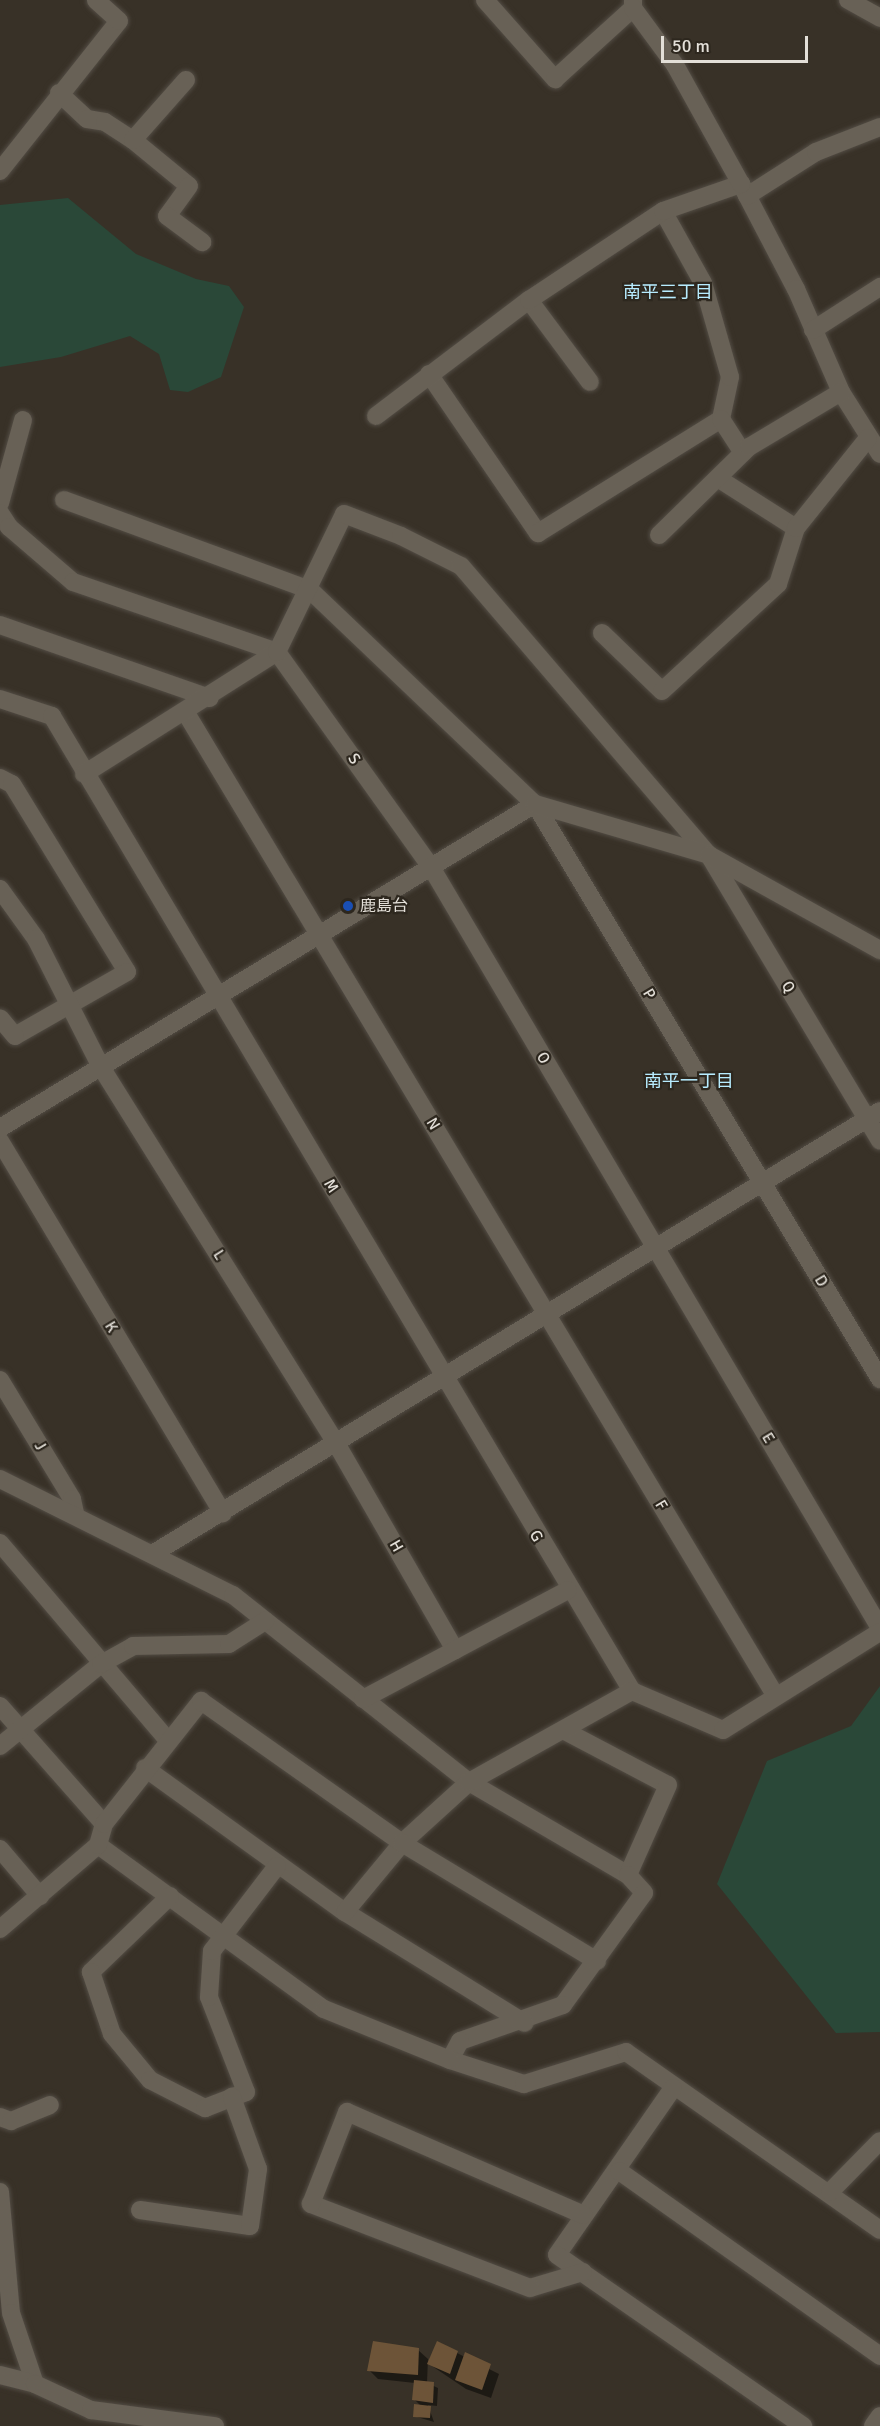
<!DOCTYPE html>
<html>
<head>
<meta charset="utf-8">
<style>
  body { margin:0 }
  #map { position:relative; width:880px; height:2426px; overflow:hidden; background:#383127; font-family:Signika,"Noto Sans JP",sans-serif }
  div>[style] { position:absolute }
  .green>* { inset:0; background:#2a4838 }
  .shadow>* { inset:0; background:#0007 }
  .building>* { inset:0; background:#6d5438 }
  .roads { filter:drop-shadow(0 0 2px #524c44) drop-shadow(0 0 2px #524c44) }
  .street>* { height:18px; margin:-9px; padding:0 9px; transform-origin:9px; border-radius:9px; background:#686156 }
  .secondary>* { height:18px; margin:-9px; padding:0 9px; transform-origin:9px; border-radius:9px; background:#686156 }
  .dots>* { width:16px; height:16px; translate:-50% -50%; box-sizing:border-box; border:3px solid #2d271e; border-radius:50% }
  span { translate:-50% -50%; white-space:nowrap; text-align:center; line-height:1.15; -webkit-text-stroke:4.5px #2d271e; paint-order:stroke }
  .street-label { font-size:16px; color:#e3dfd8 }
  .poi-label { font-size:16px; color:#e3dfd8 }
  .left { translate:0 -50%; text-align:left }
  .neighbourhood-label { font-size:18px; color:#b7ecff }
  .scale { position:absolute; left:661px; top:36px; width:147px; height:27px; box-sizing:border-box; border:3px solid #e3dfd8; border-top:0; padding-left:8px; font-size:18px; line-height:21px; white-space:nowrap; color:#e3dfd8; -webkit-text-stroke:4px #2d271e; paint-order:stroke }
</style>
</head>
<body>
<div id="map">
  <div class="green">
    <i style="clip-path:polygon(68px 198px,136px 254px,196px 279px,229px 286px,244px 307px,221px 377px,188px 392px,170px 390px,159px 354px,130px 336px,61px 357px,0 367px,0 205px)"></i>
    <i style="clip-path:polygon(880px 1686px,880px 2032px,836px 2033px,717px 1884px,767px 1761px,851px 1726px)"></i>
  </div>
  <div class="shadow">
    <i style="clip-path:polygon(437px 2343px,499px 2374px,491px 2398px,466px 2389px,429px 2364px)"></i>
    <i style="clip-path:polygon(418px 2350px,428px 2359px,427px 2383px,438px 2388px,437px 2406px,428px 2405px,434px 2422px,414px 2416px,421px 2406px,414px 2399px,415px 2383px,378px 2379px,369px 2370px)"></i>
  </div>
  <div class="building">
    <i style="clip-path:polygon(373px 2341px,419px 2348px,418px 2375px,367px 2371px)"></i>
    <i style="clip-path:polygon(437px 2341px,458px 2351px,450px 2374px,427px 2364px)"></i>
    <i style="clip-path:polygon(465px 2352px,491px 2364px,482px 2390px,455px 2380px)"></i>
    <i style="clip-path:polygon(414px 2380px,434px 2382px,433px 2403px,412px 2400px)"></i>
    <i style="clip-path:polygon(414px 2404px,431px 2406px,430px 2418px,413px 2417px)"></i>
  </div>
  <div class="roads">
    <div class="street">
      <i style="left:485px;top:0;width:106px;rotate:48.5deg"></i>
      <i style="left:555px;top:79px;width:105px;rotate:-42.3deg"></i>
      <i style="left:633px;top:8px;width:8px;rotate:-90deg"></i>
      <i style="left:59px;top:93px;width:38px;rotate:43deg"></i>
      <i style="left:87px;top:119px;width:18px;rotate:9deg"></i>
      <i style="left:105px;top:122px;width:33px;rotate:33deg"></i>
      <i style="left:133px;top:140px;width:72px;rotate:39.4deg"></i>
      <i style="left:189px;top:186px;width:37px;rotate:126deg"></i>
      <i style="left:167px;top:216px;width:44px;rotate:36.6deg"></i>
      <i style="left:133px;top:140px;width:80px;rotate:-48.5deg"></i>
      <i style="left:0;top:171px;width:191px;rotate:-51.6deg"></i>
      <i style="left:119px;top:21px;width:31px;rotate:-138deg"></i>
      <i style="left:741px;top:184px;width:119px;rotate:62.4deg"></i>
      <i style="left:796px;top:289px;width:112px;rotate:66.4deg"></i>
      <i style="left:841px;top:392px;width:73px;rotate:57.8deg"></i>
      <i style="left:747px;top:196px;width:82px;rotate:-32.5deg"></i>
      <i style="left:816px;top:152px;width:69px;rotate:-21.3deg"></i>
      <i style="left:529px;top:300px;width:102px;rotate:53.4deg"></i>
      <i style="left:813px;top:330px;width:80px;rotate:-32.7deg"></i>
      <i style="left:429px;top:374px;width:193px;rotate:55.6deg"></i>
      <i style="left:538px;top:533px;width:216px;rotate:-31.9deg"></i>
      <i style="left:721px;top:419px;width:43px;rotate:-77.9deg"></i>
      <i style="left:730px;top:377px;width:98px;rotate:-106deg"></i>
      <i style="left:703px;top:283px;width:82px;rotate:-119.1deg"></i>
      <i style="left:376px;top:416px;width:192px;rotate:-37.2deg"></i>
      <i style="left:529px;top:300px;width:161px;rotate:-33.6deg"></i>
      <i style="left:663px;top:211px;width:83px;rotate:-19.1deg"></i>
      <i style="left:741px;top:184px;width:136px;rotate:-119deg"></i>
      <i style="left:675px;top:65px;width:71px;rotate:-126.4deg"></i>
      <i style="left:721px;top:419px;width:40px;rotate:57.1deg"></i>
      <i style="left:719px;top:479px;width:91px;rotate:32.5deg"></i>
      <i style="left:64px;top:500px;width:262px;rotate:20.1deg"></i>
      <i style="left:310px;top:590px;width:311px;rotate:43.6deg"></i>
      <i style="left:535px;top:804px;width:671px;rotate:59.04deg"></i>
      <i style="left:0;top:503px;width:86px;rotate:-74.5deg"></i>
      <i style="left:0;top:513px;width:17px;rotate:57deg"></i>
      <i style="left:9px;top:527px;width:84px;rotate:40.7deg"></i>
      <i style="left:73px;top:582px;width:216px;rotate:18.9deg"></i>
      <i style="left:659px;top:535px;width:126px;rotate:-44.4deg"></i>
      <i style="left:749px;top:447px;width:107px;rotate:-30.9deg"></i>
      <i style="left:0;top:625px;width:222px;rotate:19.2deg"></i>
      <i style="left:602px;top:633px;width:83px;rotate:44deg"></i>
      <i style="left:662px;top:691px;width:158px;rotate:-42.7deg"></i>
      <i style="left:778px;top:584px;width:59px;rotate:-72.2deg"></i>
      <i style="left:796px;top:528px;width:115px;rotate:-51.3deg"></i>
      <i style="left:277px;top:652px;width:264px;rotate:54.4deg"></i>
      <i style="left:431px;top:867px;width:884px;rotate:59.46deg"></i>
      <i style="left:0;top:699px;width:55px;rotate:18.1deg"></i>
      <i style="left:52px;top:716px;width:1134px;rotate:59.25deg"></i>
      <i style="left:186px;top:713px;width:1145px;rotate:59.04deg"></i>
      <i style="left:84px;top:774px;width:228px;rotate:-32.3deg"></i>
      <i style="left:277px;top:652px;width:153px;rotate:-64.1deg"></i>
      <i style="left:344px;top:514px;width:61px;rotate:21.1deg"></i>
      <i style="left:401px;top:536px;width:67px;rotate:26.6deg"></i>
      <i style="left:461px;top:566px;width:381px;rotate:49.4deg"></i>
      <i style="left:709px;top:855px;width:333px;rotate:59.1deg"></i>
      <i style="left:0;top:778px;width:13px;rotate:27deg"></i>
      <i style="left:12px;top:784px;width:220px;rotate:58.5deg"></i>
      <i style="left:127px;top:972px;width:129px;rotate:150.3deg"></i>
      <i style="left:15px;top:1036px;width:23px;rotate:-130deg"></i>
      <i style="left:0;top:889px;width:62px;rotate:54.2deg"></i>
      <i style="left:36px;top:939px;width:144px;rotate:63.1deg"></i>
      <i style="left:101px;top:1067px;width:443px;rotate:58deg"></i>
      <i style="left:336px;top:1443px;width:239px;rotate:60.1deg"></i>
      <i style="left:0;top:1141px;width:434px;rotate:59.1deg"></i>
      <i style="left:0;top:1380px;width:139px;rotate:58.8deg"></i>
      <i style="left:72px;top:1499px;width:14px;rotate:78deg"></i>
      <i style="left:0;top:1479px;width:260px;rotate:26.5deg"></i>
      <i style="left:233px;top:1595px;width:301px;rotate:38.4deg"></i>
      <i style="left:469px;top:1782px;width:184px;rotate:30.3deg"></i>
      <i style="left:0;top:1543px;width:257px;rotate:49.6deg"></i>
      <i style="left:632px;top:1691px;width:99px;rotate:23.2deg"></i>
      <i style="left:723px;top:1730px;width:185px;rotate:-32deg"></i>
      <i style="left:363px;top:1699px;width:232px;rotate:-28deg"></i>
      <i style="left:0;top:1706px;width:157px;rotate:48.6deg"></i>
      <i style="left:565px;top:1731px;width:116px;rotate:27.7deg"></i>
      <i style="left:668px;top:1785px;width:98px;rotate:114deg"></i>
      <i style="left:628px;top:1875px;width:24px;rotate:48deg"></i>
      <i style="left:644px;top:1893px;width:138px;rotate:125.9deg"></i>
      <i style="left:563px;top:2005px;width:109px;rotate:160.7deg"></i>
      <i style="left:460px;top:2041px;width:21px;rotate:118deg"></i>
      <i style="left:450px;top:2060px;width:78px;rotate:18deg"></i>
      <i style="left:524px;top:2084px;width:107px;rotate:-17.4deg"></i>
      <i style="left:626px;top:2052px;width:310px;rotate:35deg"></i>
      <i style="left:0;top:1746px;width:130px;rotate:-39.1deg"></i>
      <i style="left:101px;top:1664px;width:37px;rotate:-29deg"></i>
      <i style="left:133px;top:1646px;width:96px;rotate:-1.2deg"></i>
      <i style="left:229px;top:1644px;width:43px;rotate:-32.6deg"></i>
      <i style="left:145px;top:1768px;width:246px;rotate:35.8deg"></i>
      <i style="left:345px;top:1912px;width:211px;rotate:31.7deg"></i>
      <i style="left:98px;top:1845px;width:279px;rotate:36deg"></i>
      <i style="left:324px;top:2009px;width:136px;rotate:22deg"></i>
      <i style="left:0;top:1849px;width:62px;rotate:49.6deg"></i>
      <i style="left:170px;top:1896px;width:110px;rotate:136.1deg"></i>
      <i style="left:91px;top:1972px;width:65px;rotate:71.3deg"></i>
      <i style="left:112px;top:2034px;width:60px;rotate:50.4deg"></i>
      <i style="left:150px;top:2080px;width:62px;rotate:27deg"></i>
      <i style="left:205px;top:2108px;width:44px;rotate:-21.3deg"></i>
      <i style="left:246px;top:2092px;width:102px;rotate:-111.3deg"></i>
      <i style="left:209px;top:1997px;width:46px;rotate:-86.3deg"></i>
      <i style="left:212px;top:1951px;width:107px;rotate:-52.6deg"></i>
      <i style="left:345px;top:1912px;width:89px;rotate:-50.4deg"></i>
      <i style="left:402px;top:1843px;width:91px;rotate:-42.3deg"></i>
      <i style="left:469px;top:1782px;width:187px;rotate:-29.2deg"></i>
      <i style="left:0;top:1929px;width:129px;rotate:-40.6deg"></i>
      <i style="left:98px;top:1845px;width:22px;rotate:-74deg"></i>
      <i style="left:104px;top:1824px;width:157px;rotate:-51.7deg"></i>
      <i style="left:201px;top:1701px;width:246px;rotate:35.2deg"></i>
      <i style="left:402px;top:1843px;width:228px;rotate:31.2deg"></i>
      <i style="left:673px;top:2088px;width:203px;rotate:124.8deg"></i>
      <i style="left:557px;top:2255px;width:300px;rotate:34.8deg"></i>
      <i style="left:0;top:2117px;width:12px;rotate:20deg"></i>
      <i style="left:11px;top:2121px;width:42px;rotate:-22.3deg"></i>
      <i style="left:619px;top:2171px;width:320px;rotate:35.3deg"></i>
      <i style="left:0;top:2192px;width:121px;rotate:84.8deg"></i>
      <i style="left:11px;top:2313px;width:75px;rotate:71.3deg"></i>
      <i style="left:830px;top:2192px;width:71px;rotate:-45.6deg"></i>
      <i style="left:140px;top:2210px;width:111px;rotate:8.3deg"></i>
      <i style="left:250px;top:2226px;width:58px;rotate:-82deg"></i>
      <i style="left:258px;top:2169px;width:77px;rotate:-109.9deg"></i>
      <i style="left:583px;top:2272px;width:55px;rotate:163.2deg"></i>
      <i style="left:530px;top:2288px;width:235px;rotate:-159deg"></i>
      <i style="left:311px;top:2204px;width:99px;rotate:-68.6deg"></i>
      <i style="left:347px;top:2112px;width:258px;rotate:23.5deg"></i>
      <i style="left:0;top:2375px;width:36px;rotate:14deg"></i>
      <i style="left:35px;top:2384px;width:62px;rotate:24.9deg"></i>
      <i style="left:91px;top:2410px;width:125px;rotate:7.4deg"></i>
      <i style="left:873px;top:2426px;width:12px;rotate:-55deg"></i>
    </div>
    <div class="secondary">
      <i style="left:848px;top:0;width:37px;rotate:29deg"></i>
      <i style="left:0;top:1128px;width:625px;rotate:-31.2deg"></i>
      <i style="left:535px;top:804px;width:181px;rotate:16.3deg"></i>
      <i style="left:709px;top:855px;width:196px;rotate:29.1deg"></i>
      <i style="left:154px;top:1553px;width:850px;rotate:-31.33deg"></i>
    </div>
  </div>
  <div class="dots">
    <i style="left:348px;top:906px;background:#1a4fb4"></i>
  </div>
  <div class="street-label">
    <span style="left:354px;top:759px;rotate:55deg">S</span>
    <span style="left:788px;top:987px;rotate:59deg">Q</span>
    <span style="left:649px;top:994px;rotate:59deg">P</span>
    <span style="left:543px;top:1058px;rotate:59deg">O</span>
    <span style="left:433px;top:1124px;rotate:59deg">N</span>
    <span style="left:331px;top:1186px;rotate:59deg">M</span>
    <span style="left:219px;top:1255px;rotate:58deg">L</span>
    <span style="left:821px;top:1281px;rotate:59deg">D</span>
    <span style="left:111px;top:1327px;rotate:59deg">K</span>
    <span style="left:768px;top:1438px;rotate:59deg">E</span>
    <span style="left:40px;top:1446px;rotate:59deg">J</span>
    <span style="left:661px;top:1505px;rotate:59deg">F</span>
    <span style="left:536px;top:1536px;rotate:60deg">G</span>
    <span style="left:396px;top:1546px;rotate:60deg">H</span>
  </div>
  <div class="poi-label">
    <span class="left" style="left:360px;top:906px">鹿島台</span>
  </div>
  <div class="neighbourhood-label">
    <span style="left:668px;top:292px">南平三丁目</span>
    <span style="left:689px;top:1081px">南平一丁目</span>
  </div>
  <div class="scale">50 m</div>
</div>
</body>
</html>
